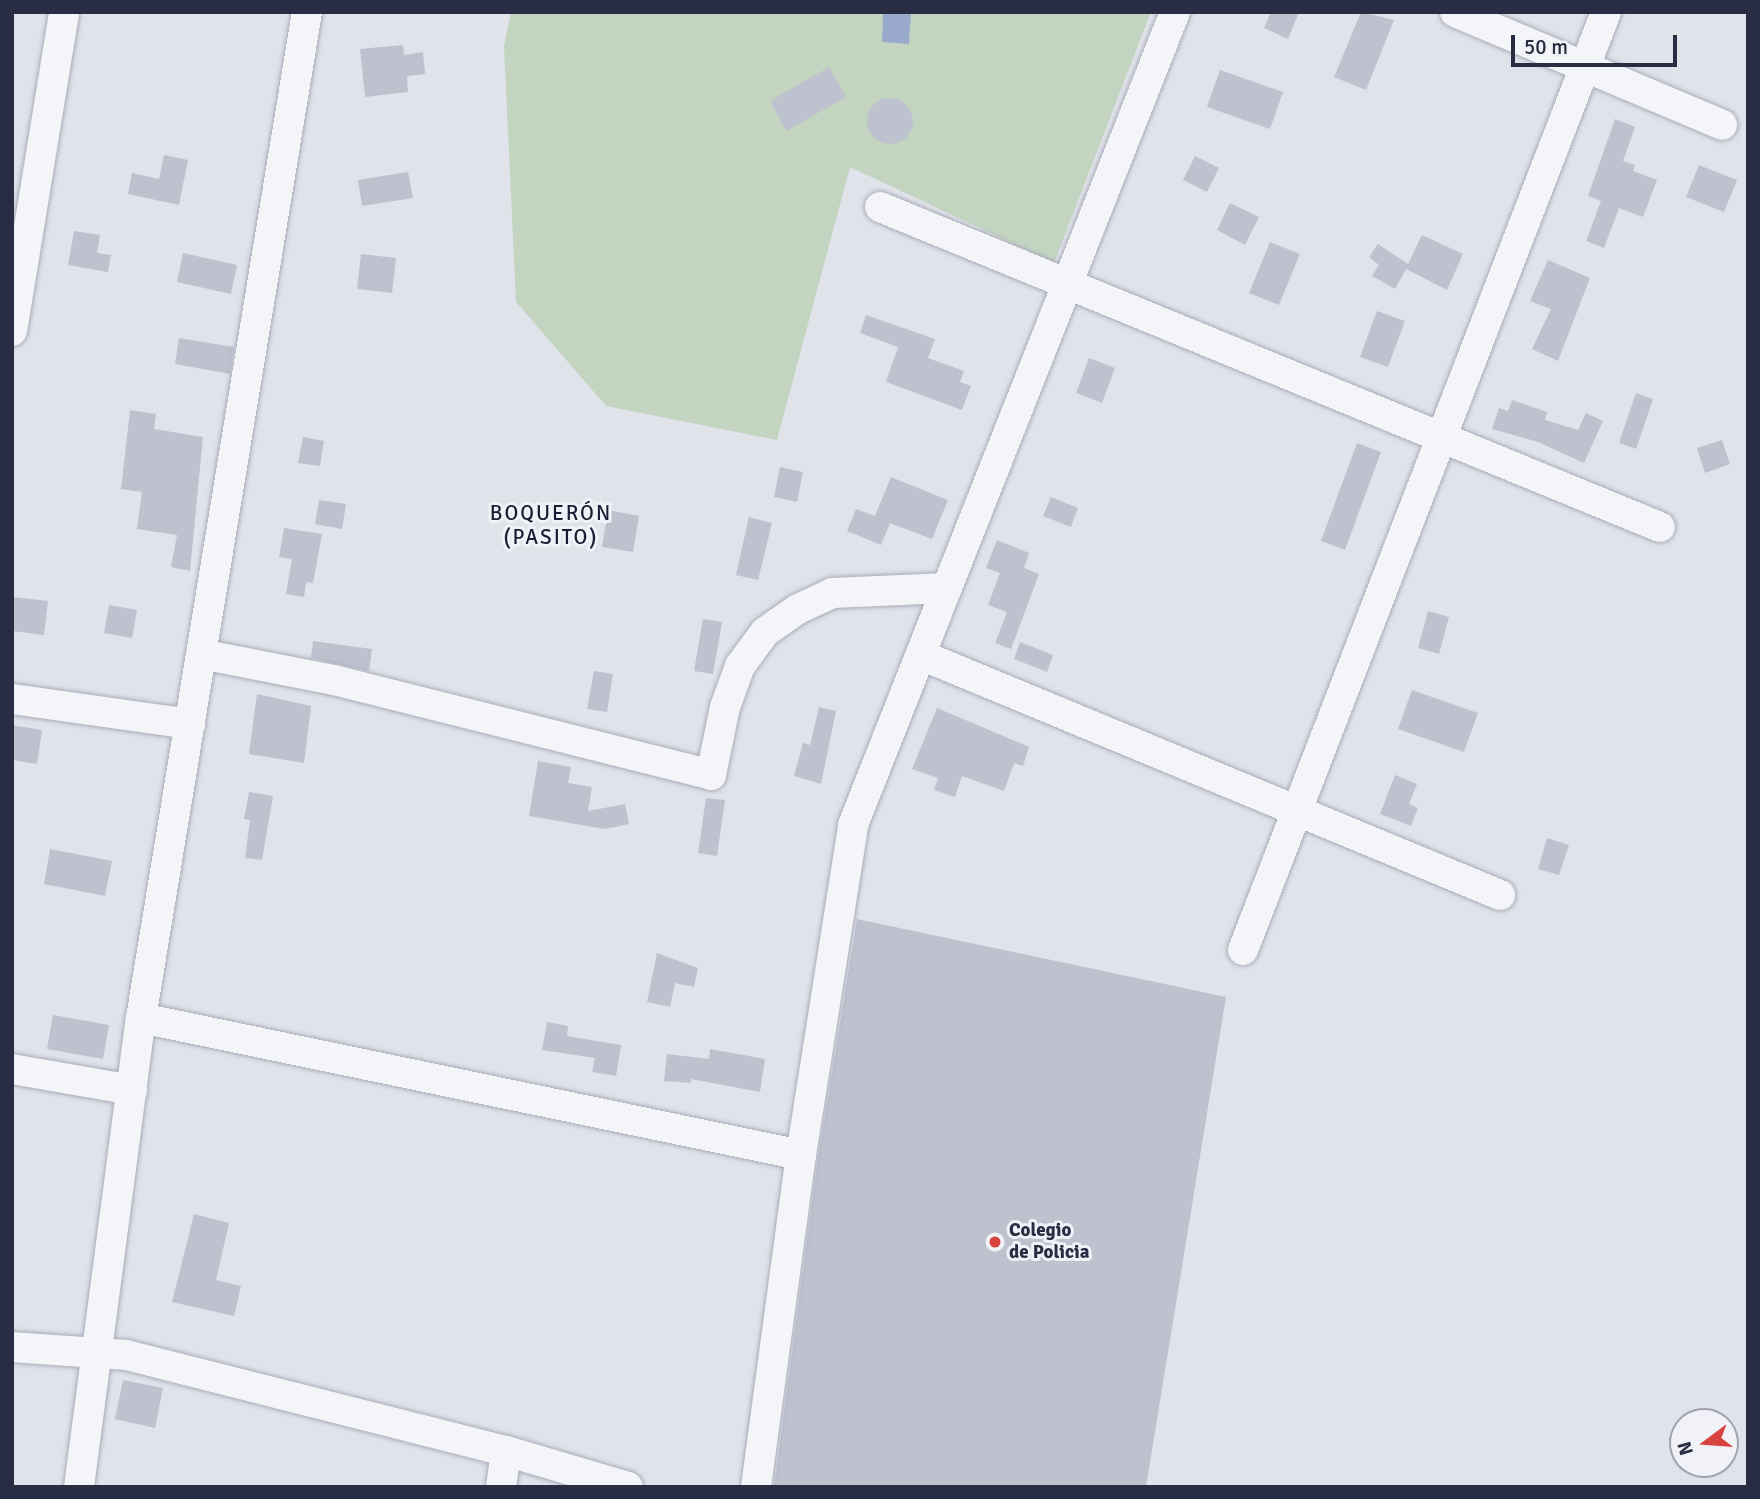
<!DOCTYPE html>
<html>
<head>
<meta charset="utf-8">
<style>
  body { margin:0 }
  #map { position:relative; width:1760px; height:1499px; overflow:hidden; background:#e1e3eb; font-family:Signika,sans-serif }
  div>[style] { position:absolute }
  .green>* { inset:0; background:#c3d5c1 }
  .water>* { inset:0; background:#9aaacd }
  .building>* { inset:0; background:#bec1ce }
  .round { border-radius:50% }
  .roads { filter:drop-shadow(0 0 2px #aaacb9) drop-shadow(0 0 2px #aaacb9) }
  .minor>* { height:30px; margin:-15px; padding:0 15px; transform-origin:15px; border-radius:15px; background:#f4f5f8 }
  .dots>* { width:19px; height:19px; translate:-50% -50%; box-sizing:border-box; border:4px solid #f1f2f8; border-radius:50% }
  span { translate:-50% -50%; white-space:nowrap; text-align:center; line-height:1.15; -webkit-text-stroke:6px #f1f2f8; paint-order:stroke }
  .poi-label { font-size:19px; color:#282d43; font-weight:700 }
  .left { translate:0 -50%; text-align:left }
  .neighbourhood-label { font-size:21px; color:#1a1e34; letter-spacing:2px }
  .frame { position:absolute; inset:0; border:14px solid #282d43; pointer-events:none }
  .north { position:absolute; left:1669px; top:1408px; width:70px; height:70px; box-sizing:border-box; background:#f1f2f8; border:2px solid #a1a3b0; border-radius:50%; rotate:254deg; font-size:19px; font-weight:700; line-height:28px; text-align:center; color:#282d43 }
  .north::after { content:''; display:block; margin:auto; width:24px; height:32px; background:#d7433f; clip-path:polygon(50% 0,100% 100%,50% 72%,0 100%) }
  .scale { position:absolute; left:1511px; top:35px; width:166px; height:32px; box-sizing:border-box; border:4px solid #282d43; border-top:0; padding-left:9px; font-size:21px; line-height:24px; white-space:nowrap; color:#282d43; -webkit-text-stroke:5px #f1f2f8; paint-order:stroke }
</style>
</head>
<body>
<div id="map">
  <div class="green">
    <i style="clip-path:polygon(511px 12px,1151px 12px,1054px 263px,850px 167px,777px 440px,606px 406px,516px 302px,504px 46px)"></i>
  </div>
  <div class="water">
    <i style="clip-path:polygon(883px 12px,911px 12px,909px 44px,882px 42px)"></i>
  </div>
  <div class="building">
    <i style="clip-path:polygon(1271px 12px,1299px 12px,1288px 39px,1264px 28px)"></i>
    <i style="clip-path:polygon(1361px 12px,1394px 20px,1366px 90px,1334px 77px)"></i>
    <i style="clip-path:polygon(403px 45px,404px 55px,423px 52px,425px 74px,407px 76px,408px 92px,365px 97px,360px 49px)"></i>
    <i style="clip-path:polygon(829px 67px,846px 97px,786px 131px,770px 101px)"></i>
    <i style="clip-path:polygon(1220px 70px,1283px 92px,1270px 129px,1207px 107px)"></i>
    <i class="round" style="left:867px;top:98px;width:46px;height:46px"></i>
    <i style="clip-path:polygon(1615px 119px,1635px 127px,1623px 161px,1635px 165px,1633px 171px,1657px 180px,1643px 217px,1619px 208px,1604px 248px,1586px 241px,1601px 201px,1588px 196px)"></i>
    <i style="clip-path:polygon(164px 155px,188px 160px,179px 205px,128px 194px,132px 173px,159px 179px)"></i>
    <i style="clip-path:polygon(1195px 156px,1219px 168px,1207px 192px,1183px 180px)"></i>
    <i style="clip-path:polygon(1699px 165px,1737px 180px,1724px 212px,1686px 197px)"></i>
    <i style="clip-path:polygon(408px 172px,413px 198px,362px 206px,358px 180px)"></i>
    <i style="clip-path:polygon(1230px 203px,1259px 217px,1245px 245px,1217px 230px)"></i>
    <i style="clip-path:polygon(74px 231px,100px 235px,97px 253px,111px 255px,108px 272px,68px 265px)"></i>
    <i style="clip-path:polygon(1422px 235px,1463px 254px,1447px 290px,1406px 269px,1395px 289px,1372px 276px,1379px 265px,1369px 257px,1378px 244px,1408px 264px)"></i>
    <i style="clip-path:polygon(1270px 242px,1300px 254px,1279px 305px,1249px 293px)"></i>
    <i style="clip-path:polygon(183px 253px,237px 265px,231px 294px,177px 282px)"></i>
    <i style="clip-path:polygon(361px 254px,396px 258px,392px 293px,357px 289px)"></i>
    <i style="clip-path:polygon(1548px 260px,1590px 278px,1558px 361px,1532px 349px,1551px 309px,1530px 301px)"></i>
    <i style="clip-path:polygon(1377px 311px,1405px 321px,1388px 367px,1360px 357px)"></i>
    <i style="clip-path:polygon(866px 315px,935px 339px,928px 358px,964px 371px,960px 382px,971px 386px,962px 410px,886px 382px,898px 347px,860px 333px)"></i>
    <i style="clip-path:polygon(179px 338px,234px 347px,230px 374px,175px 364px)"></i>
    <i style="clip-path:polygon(1089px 358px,1115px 368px,1102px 403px,1076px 393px)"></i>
    <i style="clip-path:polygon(1636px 393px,1653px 399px,1636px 449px,1619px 443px)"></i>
    <i style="clip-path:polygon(1512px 400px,1547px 412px,1545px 420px,1578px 430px,1586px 413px,1603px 421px,1584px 463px,1538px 442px,1492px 429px,1499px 408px,1508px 411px)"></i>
    <i style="clip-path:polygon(130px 410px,156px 414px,154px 429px,203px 437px,190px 571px,171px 567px,177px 535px,137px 529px,142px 492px,121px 489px)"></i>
    <i style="clip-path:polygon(303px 437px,324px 441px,320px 466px,298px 463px)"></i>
    <i style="clip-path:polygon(1722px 440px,1730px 464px,1705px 473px,1697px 448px)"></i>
    <i style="clip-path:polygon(1357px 443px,1381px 452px,1345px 550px,1321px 541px)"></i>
    <i style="clip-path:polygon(780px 467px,803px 472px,797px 502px,774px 497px)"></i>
    <i style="clip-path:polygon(891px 477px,948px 500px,932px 539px,890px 523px,881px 545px,847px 531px,856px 509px,875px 516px)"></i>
    <i style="clip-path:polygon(1051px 497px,1078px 508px,1071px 527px,1043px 516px)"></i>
    <i style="clip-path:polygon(319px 500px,346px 504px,342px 529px,315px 524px)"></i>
    <i style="clip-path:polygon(608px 510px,639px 516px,633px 552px,602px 547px)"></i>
    <i style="clip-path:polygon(749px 517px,772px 523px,758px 580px,736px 575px)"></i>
    <i style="clip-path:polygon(284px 528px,322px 534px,313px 583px,306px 582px,304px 597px,286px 594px,292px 559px,279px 557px)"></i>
    <i style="clip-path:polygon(997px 540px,1029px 553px,1024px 568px,1039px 574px,1011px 649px,995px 643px,1007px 612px,988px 605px,1000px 573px,986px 568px)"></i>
    <i style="clip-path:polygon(12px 597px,48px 601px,44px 635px,12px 631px)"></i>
    <i style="clip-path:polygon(109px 605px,137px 610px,132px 638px,104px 633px)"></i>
    <i style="clip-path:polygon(1428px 611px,1449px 617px,1439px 654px,1418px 648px)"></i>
    <i style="clip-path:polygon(703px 619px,722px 622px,713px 674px,694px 671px)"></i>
    <i style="clip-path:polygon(313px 641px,372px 649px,369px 671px,311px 658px)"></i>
    <i style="clip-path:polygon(1020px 642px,1053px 655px,1047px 672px,1014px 659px)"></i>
    <i style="clip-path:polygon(594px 671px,613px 674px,607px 712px,587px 709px)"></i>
    <i style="clip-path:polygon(1412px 690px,1478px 713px,1464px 752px,1398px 729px)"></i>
    <i style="clip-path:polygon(257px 694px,311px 706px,304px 763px,249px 754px)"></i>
    <i style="clip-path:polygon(819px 707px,836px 711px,821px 784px,794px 776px,803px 743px,810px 745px)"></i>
    <i style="clip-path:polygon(937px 708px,1029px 747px,1023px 766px,1014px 763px,1004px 791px,962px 776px,955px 797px,934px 790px,938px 778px,912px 769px)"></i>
    <i style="clip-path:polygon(12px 725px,42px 730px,37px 764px,12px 760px)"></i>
    <i style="clip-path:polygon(538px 761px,571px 767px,568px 783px,592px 787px,588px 811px,625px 804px,629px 824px,605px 829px,529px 816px)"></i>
    <i style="clip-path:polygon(1395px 775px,1417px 784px,1409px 804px,1418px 808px,1411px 826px,1380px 814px)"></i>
    <i style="clip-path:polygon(249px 792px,273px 796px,262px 860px,245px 858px,250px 820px,244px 819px)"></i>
    <i style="clip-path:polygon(706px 798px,725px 800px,717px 856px,698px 853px)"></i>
    <i style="clip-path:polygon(1547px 838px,1569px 845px,1559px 875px,1538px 869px)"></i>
    <i style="clip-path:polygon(50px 849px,112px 861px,105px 896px,44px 884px)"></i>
    <i style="clip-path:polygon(857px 919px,1226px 997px,1146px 1487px,774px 1487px,818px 1158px)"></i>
    <i style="clip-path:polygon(657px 953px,698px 968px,694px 987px,675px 983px,670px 1007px,647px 1002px)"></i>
    <i style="clip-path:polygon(53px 1015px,109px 1025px,103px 1059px,47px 1049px)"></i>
    <i style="clip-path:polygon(547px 1022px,568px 1026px,567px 1036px,621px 1045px,616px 1076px,592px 1072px,595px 1058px,542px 1050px)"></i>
    <i style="clip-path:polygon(710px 1049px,765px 1059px,760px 1092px,691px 1079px,691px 1083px,664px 1081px,667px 1054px,709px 1059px)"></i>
    <i style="clip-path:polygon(194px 1214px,229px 1223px,216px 1280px,241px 1286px,234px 1316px,172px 1302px)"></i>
    <i style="clip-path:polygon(123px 1380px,163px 1388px,155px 1428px,115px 1419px)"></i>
  </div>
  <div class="roads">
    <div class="minor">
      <i style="left:1455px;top:12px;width:290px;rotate:22.9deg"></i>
      <i style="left:880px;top:207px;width:843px;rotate:22.31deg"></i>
      <i style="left:12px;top:331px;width:323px;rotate:-80.7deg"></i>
      <i style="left:201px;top:654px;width:136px;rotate:11.1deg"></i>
      <i style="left:334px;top:680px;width:389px;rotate:14.1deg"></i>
      <i style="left:711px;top:775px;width:69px;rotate:-78.4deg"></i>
      <i style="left:725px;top:707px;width:44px;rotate:-69.9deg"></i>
      <i style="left:740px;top:666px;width:42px;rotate:-53.7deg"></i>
      <i style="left:765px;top:632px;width:38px;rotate:-35deg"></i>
      <i style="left:796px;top:610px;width:40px;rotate:-25deg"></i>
      <i style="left:832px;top:593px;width:115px;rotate:-2.5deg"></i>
      <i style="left:921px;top:655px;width:627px;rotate:22.51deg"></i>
      <i style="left:12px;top:699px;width:180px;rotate:8deg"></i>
      <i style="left:1243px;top:950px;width:1006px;rotate:-68.84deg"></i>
      <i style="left:141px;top:1018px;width:674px;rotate:11.73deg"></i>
      <i style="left:12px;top:1069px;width:122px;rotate:9.9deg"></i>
      <i style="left:12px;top:1347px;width:114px;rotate:4deg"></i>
      <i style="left:126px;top:1355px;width:392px;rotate:14.2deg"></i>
      <i style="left:506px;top:1451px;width:127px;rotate:16.4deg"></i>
      <i style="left:79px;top:1487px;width:473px;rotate:-82.5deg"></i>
      <i style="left:141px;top:1018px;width:1020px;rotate:-80.63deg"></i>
      <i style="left:501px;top:1487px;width:36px;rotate:-82deg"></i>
      <i style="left:756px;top:1487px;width:335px;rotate:-82.3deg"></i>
      <i style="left:801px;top:1155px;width:334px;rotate:-81deg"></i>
      <i style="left:853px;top:825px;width:874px;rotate:-68.39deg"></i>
    </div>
  </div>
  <div class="dots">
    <i style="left:995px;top:1242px;background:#d7433f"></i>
  </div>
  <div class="poi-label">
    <span class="left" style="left:1009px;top:1242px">Colegio<br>de Policia</span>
  </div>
  <div class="neighbourhood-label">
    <span style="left:551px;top:525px">BOQUERÓN<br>(PASITO)</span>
  </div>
  <div class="frame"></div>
  <div class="north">N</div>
  <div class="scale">50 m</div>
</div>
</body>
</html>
